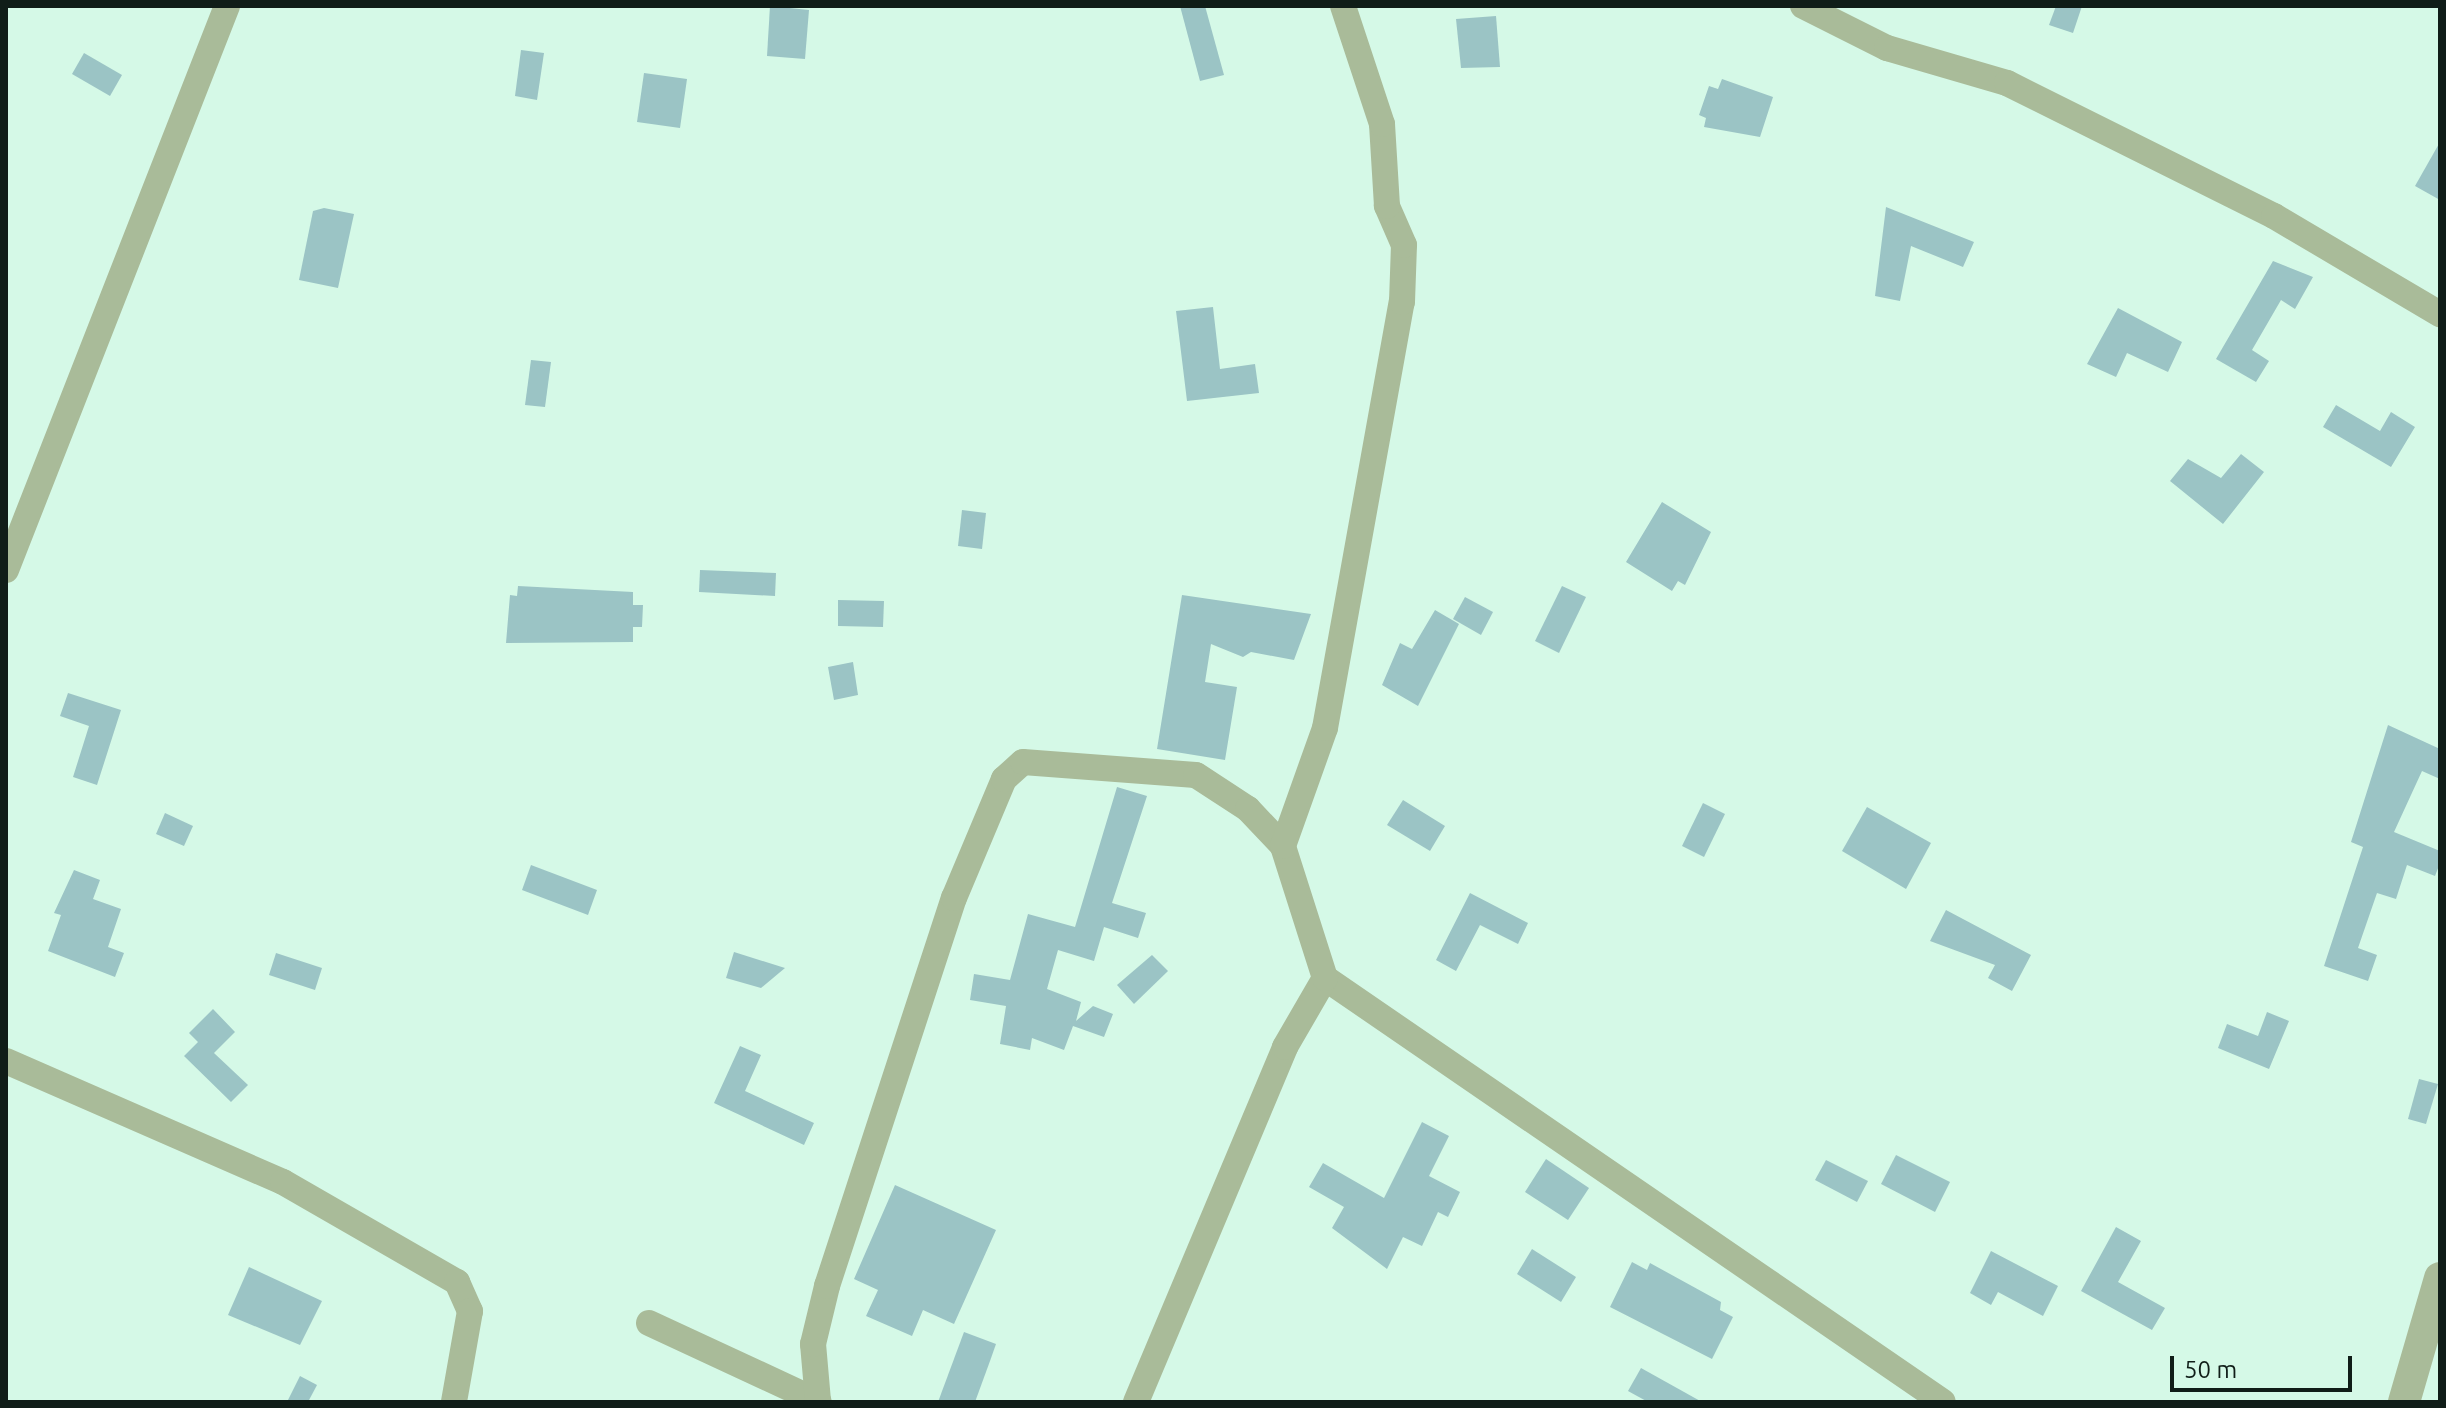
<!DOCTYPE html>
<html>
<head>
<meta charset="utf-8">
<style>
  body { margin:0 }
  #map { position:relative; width:2446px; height:1408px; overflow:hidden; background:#d5f9e7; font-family:Ubuntu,sans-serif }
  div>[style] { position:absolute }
  .building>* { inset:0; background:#9bc4c5 }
  .minor>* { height:26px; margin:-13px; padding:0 13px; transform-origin:13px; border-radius:13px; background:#a9bb99 }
  .tertiary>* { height:32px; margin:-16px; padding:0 16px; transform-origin:16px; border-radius:16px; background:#a9bb99 }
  span { translate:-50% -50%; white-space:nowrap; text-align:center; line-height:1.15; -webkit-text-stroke:7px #d5f9e7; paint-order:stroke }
  .frame { position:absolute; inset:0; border:8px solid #101d18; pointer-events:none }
  .scale { position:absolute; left:2170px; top:1356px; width:182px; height:36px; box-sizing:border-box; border:4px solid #101d18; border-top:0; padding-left:10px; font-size:24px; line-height:28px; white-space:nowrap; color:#101d18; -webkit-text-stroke:6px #d5f9e7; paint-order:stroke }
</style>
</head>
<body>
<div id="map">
  <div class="building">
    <i style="clip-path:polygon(770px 6px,809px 10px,805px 59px,767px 56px)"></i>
    <i style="clip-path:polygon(1180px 6px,1205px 6px,1224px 75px,1200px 81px)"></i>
    <i style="clip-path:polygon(2056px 6px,2082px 6px,2073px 33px,2049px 25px)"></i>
    <i style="clip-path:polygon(1496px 16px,1500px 67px,1461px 68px,1456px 19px)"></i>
    <i style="clip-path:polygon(521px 50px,544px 53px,537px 100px,515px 96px)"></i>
    <i style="clip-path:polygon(84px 53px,122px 75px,110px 96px,72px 74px)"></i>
    <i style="clip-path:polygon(644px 73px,687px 79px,680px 128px,637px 122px)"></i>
    <i style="clip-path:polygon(1722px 79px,1773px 97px,1760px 137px,1704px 127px,1706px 118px,1699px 115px,1709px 86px,1718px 89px)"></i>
    <i style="clip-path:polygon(2440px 142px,2440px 200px,2415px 186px)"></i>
    <i style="clip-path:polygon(1886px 207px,1974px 242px,1963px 267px,1911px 246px,1900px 301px,1875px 296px)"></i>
    <i style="clip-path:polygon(324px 208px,354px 214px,338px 288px,299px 280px,313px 211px)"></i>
    <i style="clip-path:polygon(2273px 261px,2313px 277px,2295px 309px,2281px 300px,2252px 350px,2269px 361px,2256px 382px,2216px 359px)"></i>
    <i style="clip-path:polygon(1213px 307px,1220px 369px,1255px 364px,1259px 393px,1187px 401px,1176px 311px)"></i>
    <i style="clip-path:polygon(2118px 308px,2182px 342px,2168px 372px,2127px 353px,2116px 377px,2087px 364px)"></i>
    <i style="clip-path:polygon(531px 360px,551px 362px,545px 407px,525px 405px)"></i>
    <i style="clip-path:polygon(2336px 405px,2380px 431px,2391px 412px,2415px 427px,2391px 467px,2323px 427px)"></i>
    <i style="clip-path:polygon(2241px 454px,2264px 472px,2223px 524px,2170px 481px,2188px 459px,2221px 478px)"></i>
    <i style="clip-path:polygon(1662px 502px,1711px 532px,1685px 585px,1678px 581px,1672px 591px,1626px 562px)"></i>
    <i style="clip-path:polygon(962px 510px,986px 513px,982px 549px,958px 546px)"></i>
    <i style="clip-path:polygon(700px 570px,776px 573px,775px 596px,699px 592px)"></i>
    <i style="clip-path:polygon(518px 586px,633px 592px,633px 605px,643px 605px,642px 627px,633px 627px,633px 642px,506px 643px,510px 595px,517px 596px)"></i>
    <i style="clip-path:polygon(1562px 586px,1586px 597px,1559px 653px,1535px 641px)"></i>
    <i style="clip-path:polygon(1182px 595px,1311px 614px,1294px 660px,1251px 652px,1243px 657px,1211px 644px,1205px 682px,1237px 687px,1225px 760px,1157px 749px)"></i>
    <i style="clip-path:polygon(1465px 597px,1493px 612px,1481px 635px,1453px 619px)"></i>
    <i style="clip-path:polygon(838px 600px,884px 601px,883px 627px,838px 626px)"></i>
    <i style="clip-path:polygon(1435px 610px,1459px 624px,1418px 706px,1382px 685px,1400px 643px,1412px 649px)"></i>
    <i style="clip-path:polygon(853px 662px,858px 695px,834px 700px,828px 667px)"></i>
    <i style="clip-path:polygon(68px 693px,121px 710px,97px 785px,73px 777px,89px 726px,60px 716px)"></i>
    <i style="clip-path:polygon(2388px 725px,2440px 749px,2440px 779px,2422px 771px,2394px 832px,2440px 851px,2440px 863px,2435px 876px,2407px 865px,2396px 899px,2377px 893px,2358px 948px,2377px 955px,2368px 981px,2324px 966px,2363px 847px,2351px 842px)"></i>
    <i style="clip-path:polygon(1117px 787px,1147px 796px,1112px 903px,1146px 913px,1138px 938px,1104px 927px,1094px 961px,1058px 950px,1047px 989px,1081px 1002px,1076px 1021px,1093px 1006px,1113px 1014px,1104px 1037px,1073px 1026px,1064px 1050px,1032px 1038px,1030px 1050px,1000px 1044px,1006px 1006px,970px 1000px,974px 974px,1010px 980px,1028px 914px,1075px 927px)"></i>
    <i style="clip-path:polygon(1403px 800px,1445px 826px,1430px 851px,1387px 825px)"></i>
    <i style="clip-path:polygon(1703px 803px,1725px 814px,1704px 857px,1682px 846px)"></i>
    <i style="clip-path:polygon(1867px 807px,1931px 843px,1906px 889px,1842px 851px)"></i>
    <i style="clip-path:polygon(165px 813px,193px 826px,184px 846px,156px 834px)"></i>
    <i style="clip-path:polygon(531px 865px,597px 890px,588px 915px,522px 890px)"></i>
    <i style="clip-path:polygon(74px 870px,100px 880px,93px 899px,121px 909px,108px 947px,124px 953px,115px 977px,48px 951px,61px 915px,54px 913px)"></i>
    <i style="clip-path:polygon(1470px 893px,1528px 923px,1518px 944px,1480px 925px,1456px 971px,1436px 960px)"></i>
    <i style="clip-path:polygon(1946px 910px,2031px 955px,2012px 991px,1988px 978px,1995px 965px,1930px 941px)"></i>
    <i style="clip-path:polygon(734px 952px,785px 968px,761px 988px,726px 978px)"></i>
    <i style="clip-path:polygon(276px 953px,322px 968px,315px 990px,269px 975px)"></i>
    <i style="clip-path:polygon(1152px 955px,1168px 971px,1134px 1004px,1117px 985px)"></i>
    <i style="clip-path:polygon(213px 1009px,235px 1032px,214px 1053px,248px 1085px,231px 1102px,184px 1056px,198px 1042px,189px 1033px)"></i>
    <i style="clip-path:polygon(2267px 1012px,2289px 1021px,2269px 1069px,2218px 1048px,2227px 1024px,2258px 1036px)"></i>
    <i style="clip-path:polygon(740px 1046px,761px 1055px,745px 1091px,814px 1123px,804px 1145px,714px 1103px)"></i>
    <i style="clip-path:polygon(2419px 1079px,2438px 1084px,2426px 1124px,2408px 1119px)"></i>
    <i style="clip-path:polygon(1422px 1122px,1449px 1136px,1429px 1176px,1460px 1192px,1448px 1217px,1438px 1212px,1422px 1246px,1403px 1237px,1387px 1269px,1332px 1228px,1344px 1207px,1309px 1187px,1323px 1163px,1384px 1198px)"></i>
    <i style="clip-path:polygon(1896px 1155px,1950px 1182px,1935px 1212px,1881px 1184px)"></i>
    <i style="clip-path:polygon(1546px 1159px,1589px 1188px,1568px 1220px,1525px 1192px)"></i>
    <i style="clip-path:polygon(1826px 1160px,1868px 1181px,1857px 1202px,1815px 1180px)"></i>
    <i style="clip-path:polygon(895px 1185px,996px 1230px,954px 1324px,923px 1310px,912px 1336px,866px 1316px,878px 1290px,854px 1279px)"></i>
    <i style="clip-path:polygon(2116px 1227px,2141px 1241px,2118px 1282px,2165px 1308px,2152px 1330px,2081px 1291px)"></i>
    <i style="clip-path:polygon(1532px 1249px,1576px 1277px,1561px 1302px,1517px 1274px)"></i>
    <i style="clip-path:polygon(1991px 1251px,2058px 1286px,2043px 1316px,1998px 1292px,1991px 1305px,1970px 1293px)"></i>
    <i style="clip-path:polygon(1632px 1262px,1647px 1270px,1650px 1263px,1721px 1302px,1720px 1310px,1733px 1317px,1712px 1359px,1610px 1307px)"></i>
    <i style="clip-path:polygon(249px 1267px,322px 1301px,300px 1345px,228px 1315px)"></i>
    <i style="clip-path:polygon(964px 1332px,996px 1344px,990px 1361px,975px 1402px,938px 1402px)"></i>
    <i style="clip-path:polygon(1641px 1368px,1702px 1402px,1648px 1402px,1628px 1391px)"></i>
    <i style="clip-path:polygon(300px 1376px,317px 1385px,308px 1402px,287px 1402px)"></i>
  </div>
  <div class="minor">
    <i style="left:1803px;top:6px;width:94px;rotate:26.6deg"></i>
    <i style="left:1887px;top:48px;width:125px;rotate:16.3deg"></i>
    <i style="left:2007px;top:83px;width:298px;rotate:26.5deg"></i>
    <i style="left:2274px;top:216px;width:193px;rotate:30.6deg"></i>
    <i style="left:6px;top:570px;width:606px;rotate:-68.6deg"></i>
    <i style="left:1325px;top:978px;width:749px;rotate:34.45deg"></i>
    <i style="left:6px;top:1061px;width:302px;rotate:23.6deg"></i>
    <i style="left:283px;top:1182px;width:201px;rotate:29.9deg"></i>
    <i style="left:457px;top:1282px;width:32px;rotate:66deg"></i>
    <i style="left:470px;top:1311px;width:92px;rotate:100deg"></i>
    <i style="left:649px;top:1323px;width:187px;rotate:24.9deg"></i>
    <i style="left:818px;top:1401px;width:57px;rotate:-95deg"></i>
    <i style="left:813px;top:1344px;width:60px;rotate:-76.4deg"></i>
    <i style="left:827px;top:1286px;width:408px;rotate:-71.9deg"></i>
    <i style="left:954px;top:898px;width:129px;rotate:-67.2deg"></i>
    <i style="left:1004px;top:779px;width:25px;rotate:-42deg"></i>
    <i style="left:1023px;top:762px;width:173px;rotate:4.3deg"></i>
    <i style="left:1196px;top:775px;width:62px;rotate:33.2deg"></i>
    <i style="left:1248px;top:809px;width:51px;rotate:46.6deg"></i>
    <i style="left:1136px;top:1402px;width:385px;rotate:-67.2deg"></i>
    <i style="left:1285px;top:1047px;width:80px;rotate:-59.9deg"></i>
    <i style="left:1325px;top:978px;width:139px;rotate:-107.7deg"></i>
    <i style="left:1283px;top:846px;width:125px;rotate:-70.4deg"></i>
    <i style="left:1325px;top:728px;width:433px;rotate:-79.8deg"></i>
    <i style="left:1402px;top:302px;width:57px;rotate:-88deg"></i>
    <i style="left:1404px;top:245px;width:43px;rotate:-113.6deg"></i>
    <i style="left:1387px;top:206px;width:82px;rotate:-93.5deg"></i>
    <i style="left:1382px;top:124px;width:124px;rotate:-108.3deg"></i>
  </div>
  <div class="tertiary">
    <i style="left:2404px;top:1402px;width:129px;rotate:-73.8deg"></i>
  </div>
  <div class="frame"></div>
  <div class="scale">50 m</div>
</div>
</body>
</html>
